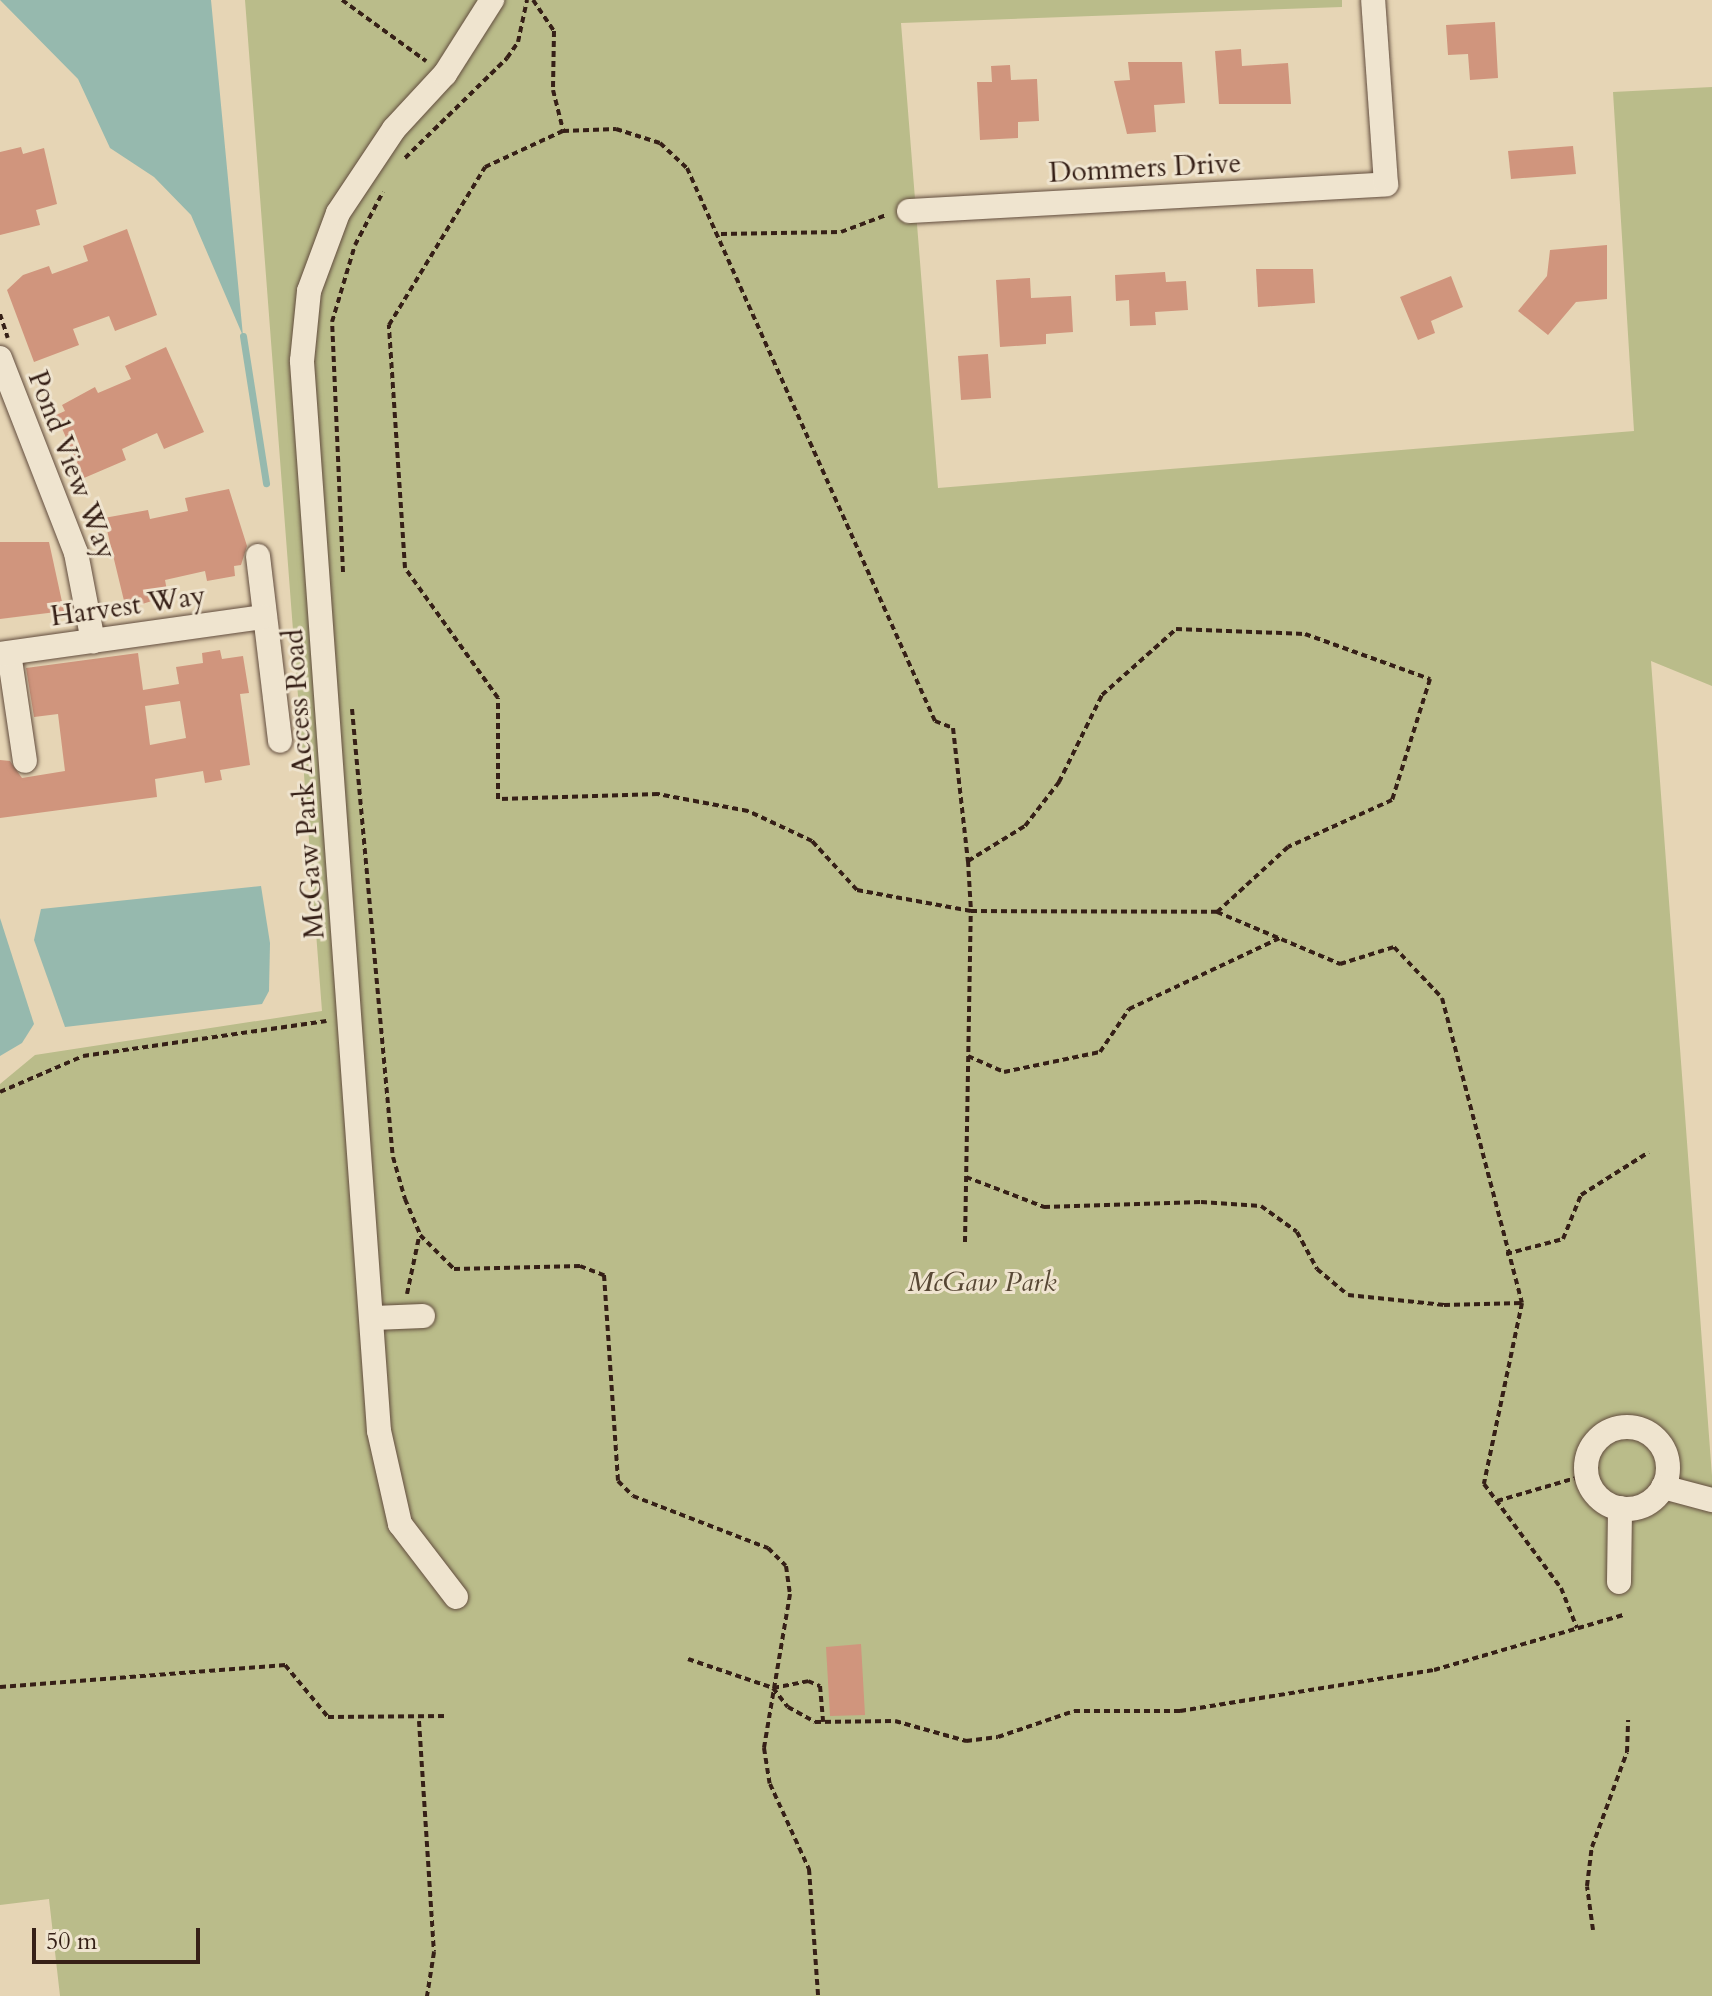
<!DOCTYPE html>
<html>
<head>
<meta charset="utf-8">
<style>
  body { margin:0 }
  #map { position:relative; width:1712px; height:1996px; overflow:hidden; background:#e6d5b5; font-family:Cardo,serif }
  div>[style] { position:absolute }
  .green>* { inset:0; background:#babc8a }
  .water>* { inset:0; background:#96b9ae }
  .stream>* { height:7px; margin:-3.5px; padding:0 3.5px; transform-origin:3.5px; border-radius:3.5px; background:#96b9ae }
  .building>* { inset:0; background:#d0957d }
  .path>* { height:4px; margin-top:-2px; transform-origin:0; background:repeating-linear-gradient(90deg,#362017 0 6px,transparent 0 10px) }
  .roads { filter:drop-shadow(0 0 2px #624d3e) drop-shadow(0 0 2px #624d3e) }
  .minor>* { height:24px; margin:-12px; padding:0 12px; transform-origin:12px; border-radius:12px; background:#efe4cf }
  .minor>.ring { margin:-12px; padding:0; box-sizing:content-box; background:none; border:24px solid #efe4cf; border-radius:50% }
  span { translate:-50% -50%; white-space:nowrap; text-align:center; line-height:1.15; -webkit-text-stroke:6px #efe4cf; paint-order:stroke }
  .street-label { font-size:28px; color:#362017 }
  .park-label { font-size:28px; color:#574734; font-style:italic }
  .scale { position:absolute; left:32px; top:1928px; width:168px; height:36px; box-sizing:border-box; border:4px solid #362017; border-top:0; padding-left:10px; font-size:24px; line-height:28px; white-space:nowrap; color:#362017; -webkit-text-stroke:6px #efe4cf; paint-order:stroke }
</style>
</head>
<body>
<div id="map">
  <div class="green">
    <i style="clip-path:polygon(245px 0,1342px 0,1342px 7px,901px 23px,938px 488px,1634px 431px,1613px 92px,1712px 87px,1712px 686px,1651px 661px,1712px 1476px,1712px 1996px,60px 1996px,49px 1899px,0 1905px,0 1084px,35px 1055px,322px 1011px)"></i>
  </div>
  <div class="water">
    <i style="clip-path:polygon(0 0,211px 0,243px 336px,191px 215px,154px 177px,110px 148px,78px 79px)"></i>
    <i style="clip-path:polygon(261px 886px,270px 943px,269px 991px,262px 1004px,65px 1027px,34px 940px,41px 909px)"></i>
    <i style="clip-path:polygon(0 918px,34px 1024px,22px 1043px,0 1056px)"></i>
  </div>
  <div class="stream">
    <i style="left:243px;top:336px;width:149px;rotate:81.1deg"></i>
  </div>
  <div class="building">
    <i style="clip-path:polygon(1495px 22px,1498px 78px,1470px 80px,1468px 54px,1448px 55px,1446px 25px)"></i>
    <i style="clip-path:polygon(1241px 49px,1242px 66px,1288px 63px,1291px 104px,1219px 104px,1215px 51px)"></i>
    <i style="clip-path:polygon(1128px 62px,1182px 62px,1185px 103px,1154px 105px,1156px 132px,1127px 134px,1114px 81px,1130px 80px)"></i>
    <i style="clip-path:polygon(1010px 65px,1011px 80px,1037px 79px,1039px 121px,1018px 122px,1018px 138px,980px 140px,977px 82px,992px 82px,991px 66px)"></i>
    <i style="clip-path:polygon(1573px 146px,1576px 174px,1511px 179px,1508px 151px)"></i>
    <i style="clip-path:polygon(21px 147px,23px 154px,44px 148px,57px 204px,36px 210px,40px 225px,0 235px,0 152px)"></i>
    <i style="clip-path:polygon(127px 229px,157px 315px,115px 331px,109px 316px,73px 329px,79px 345px,34px 362px,7px 290px,23px 275px,49px 266px,52px 274px,88px 261px,83px 246px)"></i>
    <i style="clip-path:polygon(1607px 245px,1607px 299px,1576px 302px,1548px 335px,1518px 311px,1547px 276px,1550px 250px)"></i>
    <i style="clip-path:polygon(1256px 269px,1313px 269px,1315px 303px,1258px 307px)"></i>
    <i style="clip-path:polygon(1165px 272px,1166px 282px,1186px 281px,1188px 310px,1155px 312px,1156px 325px,1130px 326px,1129px 300px,1116px 301px,1115px 275px)"></i>
    <i style="clip-path:polygon(1451px 276px,1463px 307px,1431px 321px,1435px 333px,1418px 340px,1400px 297px)"></i>
    <i style="clip-path:polygon(1030px 278px,1031px 298px,1071px 296px,1073px 332px,1046px 334px,1046px 344px,1000px 347px,996px 280px)"></i>
    <i style="clip-path:polygon(166px 347px,204px 432px,164px 449px,157px 433px,122px 449px,126px 460px,84px 478px,56px 415px,65px 411px,62px 405px,95px 387px,98px 393px,131px 379px,125px 366px)"></i>
    <i style="clip-path:polygon(988px 354px,991px 398px,961px 400px,958px 356px)"></i>
    <i style="clip-path:polygon(229px 489px,247px 546px,241px 565px,234px 566px,235px 576px,207px 581px,205px 571px,165px 580px,168px 596px,126px 609px,104px 518px,148px 510px,150px 519px,188px 511px,185px 498px)"></i>
    <i style="clip-path:polygon(0 542px,49px 542px,64px 611px,0 619px)"></i>
    <i style="clip-path:polygon(evenodd,220px 650px,222px 659px,243px 656px,249px 693px,240px 694px,250px 765px,220px 770px,222px 780px,205px 783px,203px 771px,155px 779px,157px 797px,0 818px,0 760px,10px 761px,22px 778px,65px 771px,58px 714px,34px 717px,26px 668px,138px 653px,143px 690px,179px 684px,176px 667px,203px 663px,202px 653px,220px 650px,180px 701px,186px 738px,150px 745px,145px 706px,180px 701px)"></i>
    <i style="clip-path:polygon(861px 1644px,865px 1715px,830px 1716px,826px 1647px)"></i>
  </div>
  <div class="path">
    <i style="left:342px;top:0;width:104px;rotate:36deg"></i>
    <i style="left:533px;top:0;width:37px;rotate:56deg"></i>
    <i style="left:554px;top:31px;width:59px;rotate:91deg"></i>
    <i style="left:553px;top:90px;width:41px;rotate:76deg"></i>
    <i style="left:405px;top:158px;width:143px;rotate:-44.4deg"></i>
    <i style="left:507px;top:58px;width:19px;rotate:-55deg"></i>
    <i style="left:518px;top:42px;width:43px;rotate:-77.9deg"></i>
    <i style="left:721px;top:234px;width:120px;rotate:-1deg"></i>
    <i style="left:841px;top:232px;width:48px;rotate:-20.7deg"></i>
    <i style="left:0;top:314px;width:25px;rotate:72deg"></i>
    <i style="left:343px;top:572px;width:250px;rotate:-92.5deg"></i>
    <i style="left:332px;top:322px;width:80px;rotate:-73.4deg"></i>
    <i style="left:355px;top:245px;width:60px;rotate:-62.2deg"></i>
    <i style="left:352px;top:709px;width:450px;rotate:84.8deg"></i>
    <i style="left:393px;top:1157px;width:44px;rotate:74.1deg"></i>
    <i style="left:405px;top:1199px;width:39px;rotate:67deg"></i>
    <i style="left:420px;top:1235px;width:48px;rotate:45deg"></i>
    <i style="left:454px;top:1269px;width:126px;rotate:-1.4deg"></i>
    <i style="left:580px;top:1266px;width:26px;rotate:21deg"></i>
    <i style="left:604px;top:1275px;width:206px;rotate:86.1deg"></i>
    <i style="left:618px;top:1481px;width:21px;rotate:45deg"></i>
    <i style="left:633px;top:1496px;width:145px;rotate:21.1deg"></i>
    <i style="left:768px;top:1548px;width:25px;rotate:45deg"></i>
    <i style="left:786px;top:1566px;width:28px;rotate:82deg"></i>
    <i style="left:790px;top:1594px;width:156px;rotate:99.6deg"></i>
    <i style="left:764px;top:1748px;width:36px;rotate:81deg"></i>
    <i style="left:770px;top:1784px;width:94px;rotate:65.4deg"></i>
    <i style="left:809px;top:1869px;width:127px;rotate:85.9deg"></i>
    <i style="left:968px;top:861px;width:50px;rotate:86.6deg"></i>
    <i style="left:971px;top:911px;width:246px;rotate:0.2deg"></i>
    <i style="left:968px;top:1056px;width:39px;rotate:24deg"></i>
    <i style="left:1004px;top:1072px;width:98px;rotate:-11.8deg"></i>
    <i style="left:1100px;top:1052px;width:52px;rotate:-56deg"></i>
    <i style="left:1129px;top:1009px;width:167px;rotate:-25.2deg"></i>
    <i style="left:0;top:1092px;width:90px;rotate:-23.4deg"></i>
    <i style="left:83px;top:1056px;width:246px;rotate:-8.2deg"></i>
    <i style="left:966px;top:1177px;width:84px;rotate:21deg"></i>
    <i style="left:1044px;top:1207px;width:157px;rotate:-1.8deg"></i>
    <i style="left:1201px;top:1202px;width:60px;rotate:3.8deg"></i>
    <i style="left:1261px;top:1206px;width:44px;rotate:35.8deg"></i>
    <i style="left:1297px;top:1232px;width:42px;rotate:61.6deg"></i>
    <i style="left:1317px;top:1269px;width:40px;rotate:40deg"></i>
    <i style="left:1348px;top:1295px;width:97px;rotate:5.9deg"></i>
    <i style="left:1444px;top:1305px;width:78px;rotate:-1.5deg"></i>
    <i style="left:965px;top:1242px;width:331px;rotate:-89deg"></i>
    <i style="left:971px;top:911px;width:116px;rotate:-169.6deg"></i>
    <i style="left:857px;top:890px;width:67px;rotate:-132.6deg"></i>
    <i style="left:812px;top:841px;width:71px;rotate:-154.9deg"></i>
    <i style="left:748px;top:811px;width:92px;rotate:-169.3deg"></i>
    <i style="left:658px;top:794px;width:160px;rotate:178.2deg"></i>
    <i style="left:498px;top:799px;width:101px;rotate:-90deg"></i>
    <i style="left:498px;top:698px;width:160px;rotate:-125.6deg"></i>
    <i style="left:405px;top:568px;width:244px;rotate:-93.8deg"></i>
    <i style="left:389px;top:325px;width:185px;rotate:-58.7deg"></i>
    <i style="left:485px;top:167px;width:86px;rotate:-24.8deg"></i>
    <i style="left:563px;top:131px;width:53px;rotate:-2.2deg"></i>
    <i style="left:616px;top:129px;width:46px;rotate:17.7deg"></i>
    <i style="left:660px;top:143px;width:37px;rotate:43deg"></i>
    <i style="left:687px;top:168px;width:606px;rotate:65.85deg"></i>
    <i style="left:935px;top:721px;width:19px;rotate:21deg"></i>
    <i style="left:953px;top:728px;width:134px;rotate:83.6deg"></i>
    <i style="left:968px;top:861px;width:67px;rotate:-31.6deg"></i>
    <i style="left:1025px;top:826px;width:56px;rotate:-52.3deg"></i>
    <i style="left:1059px;top:782px;width:97px;rotate:-63.7deg"></i>
    <i style="left:1102px;top:695px;width:99px;rotate:-41.7deg"></i>
    <i style="left:1176px;top:629px;width:129px;rotate:2.2deg"></i>
    <i style="left:1305px;top:634px;width:133px;rotate:19.8deg"></i>
    <i style="left:1430px;top:679px;width:127px;rotate:107.4deg"></i>
    <i style="left:1392px;top:800px;width:114px;rotate:155.7deg"></i>
    <i style="left:1288px;top:847px;width:96px;rotate:137.5deg"></i>
    <i style="left:1217px;top:912px;width:134px;rotate:22.9deg"></i>
    <i style="left:1340px;top:964px;width:57px;rotate:-17.5deg"></i>
    <i style="left:1394px;top:947px;width:70px;rotate:46.7deg"></i>
    <i style="left:1442px;top:998px;width:315px;rotate:75.3deg"></i>
    <i style="left:1522px;top:1303px;width:185px;rotate:101.9deg"></i>
    <i style="left:1484px;top:1484px;width:129px;rotate:53.5deg"></i>
    <i style="left:1561px;top:1588px;width:43px;rotate:68.2deg"></i>
    <i style="left:1506px;top:1254px;width:59px;rotate:-14.7deg"></i>
    <i style="left:1563px;top:1239px;width:48px;rotate:-67.8deg"></i>
    <i style="left:1581px;top:1195px;width:80px;rotate:-32.3deg"></i>
    <i style="left:407px;top:1294px;width:58px;rotate:-78.1deg"></i>
    <i style="left:1497px;top:1501px;width:93px;rotate:-16.3deg"></i>
    <i style="left:688px;top:1659px;width:90px;rotate:18.8deg"></i>
    <i style="left:773px;top:1688px;width:24px;rotate:52deg"></i>
    <i style="left:788px;top:1707px;width:31px;rotate:29deg"></i>
    <i style="left:815px;top:1722px;width:80px;rotate:-0.7deg"></i>
    <i style="left:895px;top:1721px;width:74px;rotate:15.7deg"></i>
    <i style="left:966px;top:1741px;width:32px;rotate:-7deg"></i>
    <i style="left:998px;top:1737px;width:80px;rotate:-18.9deg"></i>
    <i style="left:1074px;top:1711px;width:106px"></i>
    <i style="left:1180px;top:1711px;width:257px;rotate:-9.2deg"></i>
    <i style="left:1434px;top:1670px;width:197px;rotate:-16.2deg"></i>
    <i style="left:0;top:1687px;width:286px;rotate:-4.4deg"></i>
    <i style="left:285px;top:1665px;width:67px;rotate:50.4deg"></i>
    <i style="left:328px;top:1717px;width:120px;rotate:-0.5deg"></i>
    <i style="left:773px;top:1688px;width:36px;rotate:-11deg"></i>
    <i style="left:808px;top:1681px;width:13px;rotate:23deg"></i>
    <i style="left:820px;top:1686px;width:36px;rotate:85deg"></i>
    <i style="left:419px;top:1721px;width:231px;rotate:86.3deg"></i>
    <i style="left:434px;top:1952px;width:45px;rotate:99deg"></i>
    <i style="left:1593px;top:1930px;width:44px;rotate:-97.8deg"></i>
    <i style="left:1587px;top:1886px;width:39px;rotate:-83deg"></i>
    <i style="left:1592px;top:1847px;width:101px;rotate:-69.8deg"></i>
    <i style="left:1627px;top:1752px;width:32px;rotate:-88deg"></i>
  </div>
  <div class="roads">
    <div class="minor">
      <i style="left:909px;top:211px;width:478px;rotate:-3.2deg"></i>
      <i style="left:1386px;top:184px;width:184px;rotate:-94deg"></i>
      <i style="left:0;top:358px;width:209px;rotate:68.7deg"></i>
      <i style="left:76px;top:553px;width:90px;rotate:79.1deg"></i>
      <i style="left:258px;top:556px;width:186px;rotate:83.2deg"></i>
      <i style="left:9px;top:653px;width:109px;rotate:81.6deg"></i>
      <i style="left:0;top:654px;width:267px;rotate:-8deg"></i>
      <i style="left:374px;top:1318px;width:49px;rotate:-2.3deg"></i>
      <i class="ring" style="left:1586px;top:1427px;width:58px;height:58px"></i>
      <i style="left:1663px;top:1487px;width:51px;rotate:14.9deg"></i>
      <i style="left:1619px;top:1582px;width:74px;rotate:-89.2deg"></i>
      <i style="left:456px;top:1597px;width:92px;rotate:-127.5deg"></i>
      <i style="left:400px;top:1524px;width:95px;rotate:-102.7deg"></i>
      <i style="left:379px;top:1431px;width:1073px;rotate:-94.12deg"></i>
      <i style="left:302px;top:361px;width:70px;rotate:-84.3deg"></i>
      <i style="left:309px;top:291px;width:83px;rotate:-69.6deg"></i>
      <i style="left:338px;top:213px;width:101px;rotate:-56.3deg"></i>
      <i style="left:394px;top:129px;width:75px;rotate:-47.2deg"></i>
      <i style="left:445px;top:74px;width:88px;rotate:-57.6deg"></i>
    </div>
  </div>
  <div class="street-label">
    <span style="left:1145px;top:168px;rotate:-3deg">Dommers Drive</span>
    <span style="left:72px;top:465px;rotate:69deg">Pond View Way</span>
    <span style="left:128px;top:606px;rotate:-8deg">Harvest Way</span>
    <span style="left:304px;top:784px;rotate:-94deg">McGaw Park Access Road</span>
  </div>
  <div class="park-label">
    <span style="left:982px;top:1282px">McGaw Park</span>
  </div>
  <div class="scale">50 m</div>
</div>
</body>
</html>
